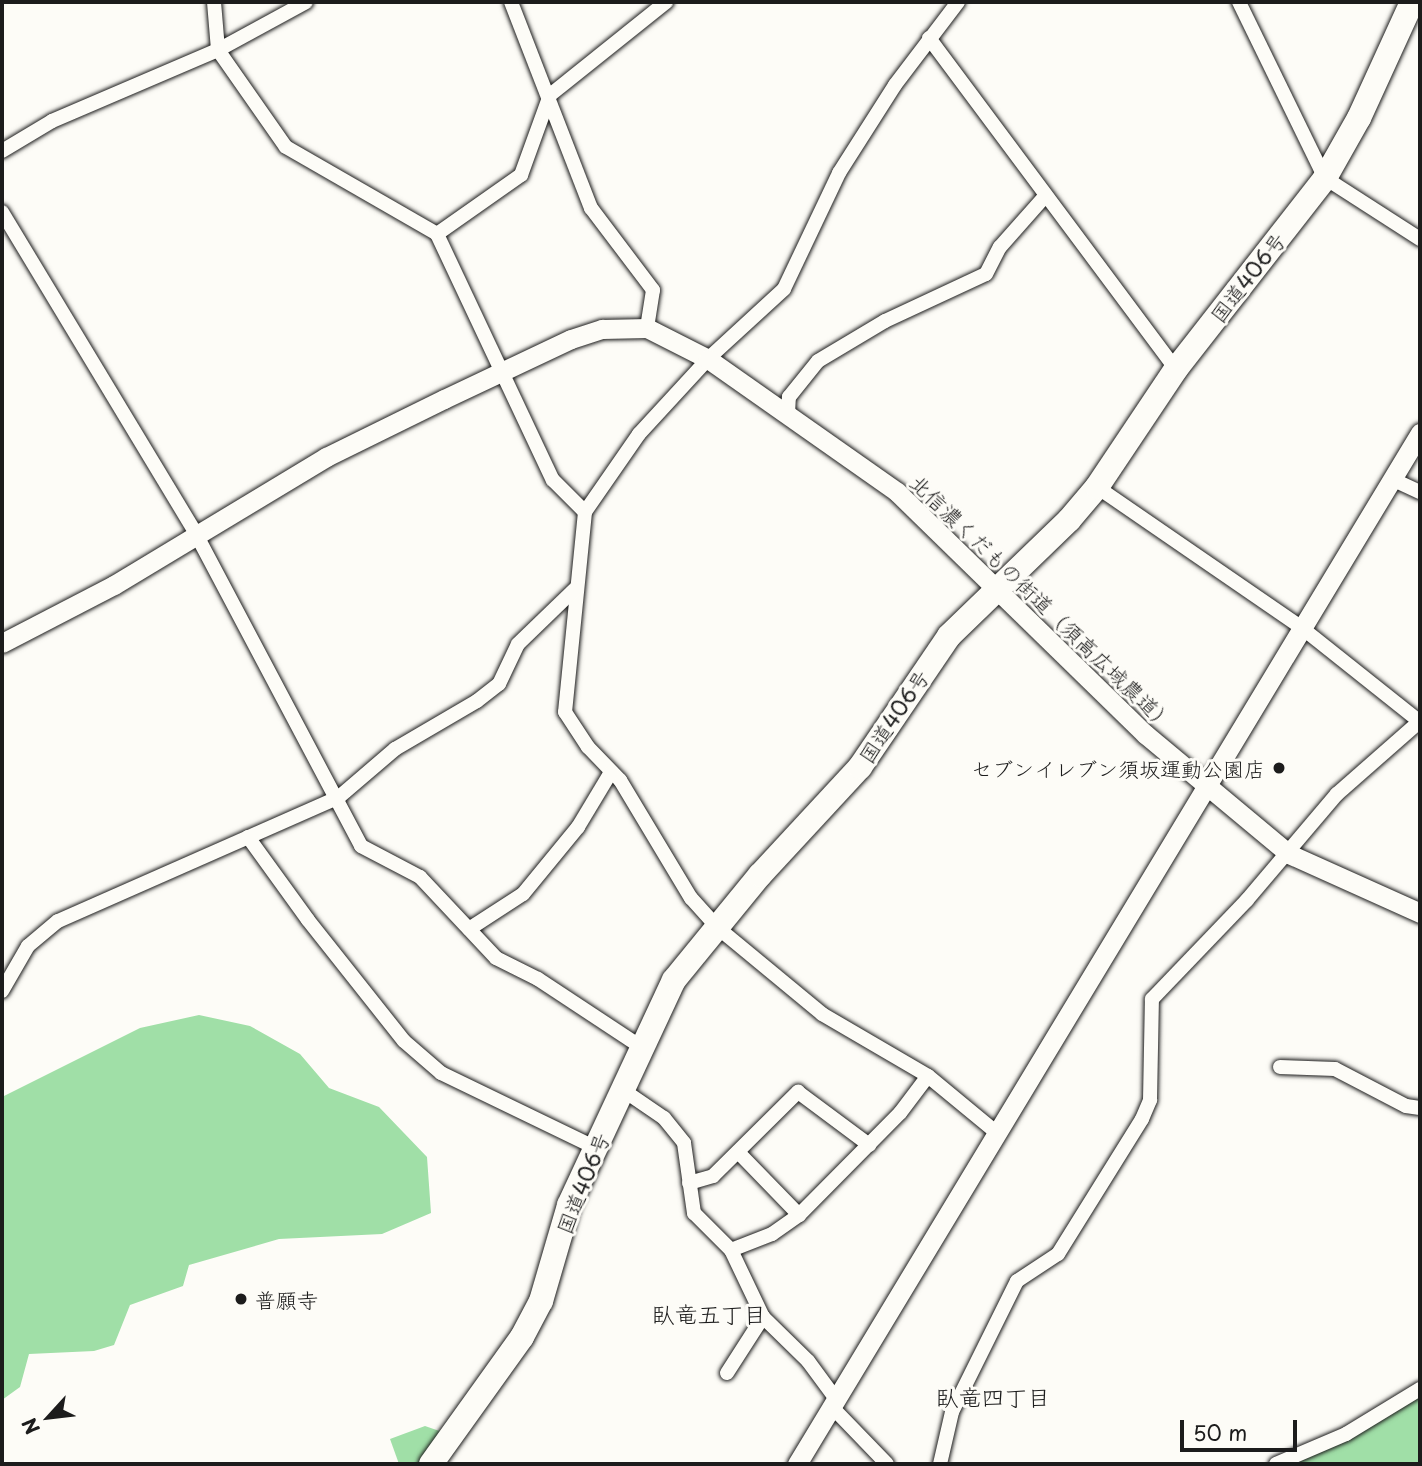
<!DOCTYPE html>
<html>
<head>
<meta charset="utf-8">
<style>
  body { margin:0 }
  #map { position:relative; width:1422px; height:1466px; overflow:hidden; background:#fdfcf7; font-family:"Playpen Sans","Klee One",sans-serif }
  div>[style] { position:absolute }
  .green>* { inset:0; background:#a0dfa7 }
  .roads { filter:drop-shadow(0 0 2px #1c1c1c) drop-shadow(0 0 2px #1c1c1c) }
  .street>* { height:14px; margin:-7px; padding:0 7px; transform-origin:7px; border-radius:7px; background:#fdfcf7 }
  .secondary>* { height:19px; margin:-9.5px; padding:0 9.5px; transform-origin:9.5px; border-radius:9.5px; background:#fdfcf7 }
  .highway>* { height:24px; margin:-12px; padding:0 12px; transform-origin:12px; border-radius:12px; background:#fdfcf7 }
  .dots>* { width:19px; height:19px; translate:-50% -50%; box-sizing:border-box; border:4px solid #fdfcf7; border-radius:50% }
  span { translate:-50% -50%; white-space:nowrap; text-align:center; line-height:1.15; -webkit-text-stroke:6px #fdfcf7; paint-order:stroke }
  .street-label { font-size:21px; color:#1c1c1c }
  .poi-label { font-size:21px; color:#1c1c1c }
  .right { translate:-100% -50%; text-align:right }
  .left { translate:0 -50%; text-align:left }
  .neighbourhood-label { font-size:23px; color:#1c1c1c }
  .frame { position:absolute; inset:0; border:4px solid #1c1c1c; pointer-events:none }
  .north { position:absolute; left:14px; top:1382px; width:70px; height:70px; -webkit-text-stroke:5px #fdfcf7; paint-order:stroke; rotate:243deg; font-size:19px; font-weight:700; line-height:28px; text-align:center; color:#1c1c1c }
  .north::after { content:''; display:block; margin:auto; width:24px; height:32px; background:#1c1c1c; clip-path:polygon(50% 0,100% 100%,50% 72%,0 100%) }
  .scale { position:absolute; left:1180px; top:1420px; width:117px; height:32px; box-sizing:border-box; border:4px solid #1c1c1c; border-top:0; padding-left:9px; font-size:21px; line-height:24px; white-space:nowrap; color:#1c1c1c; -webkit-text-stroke:5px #fdfcf7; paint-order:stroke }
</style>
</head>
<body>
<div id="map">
  <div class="green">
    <i style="clip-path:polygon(199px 1015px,250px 1026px,300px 1054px,329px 1088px,379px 1107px,427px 1157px,431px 1213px,382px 1234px,279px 1239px,189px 1265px,183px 1286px,130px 1305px,114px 1345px,94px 1351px,29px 1354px,20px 1387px,2px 1400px,2px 1097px,140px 1028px)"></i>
    <i style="clip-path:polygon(1420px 1389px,1420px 1464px,1276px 1464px)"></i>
    <i style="clip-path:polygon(425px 1426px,451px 1435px,426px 1464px,399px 1464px,390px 1439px)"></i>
  </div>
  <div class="roads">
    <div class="street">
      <i style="left:214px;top:2px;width:48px;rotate:85.2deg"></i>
      <i style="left:218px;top:50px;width:118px;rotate:55deg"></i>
      <i style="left:286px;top:147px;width:174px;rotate:29.9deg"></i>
      <i style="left:437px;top:234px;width:272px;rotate:64.8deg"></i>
      <i style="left:553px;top:480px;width:45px;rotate:45deg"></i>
      <i style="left:511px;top:2px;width:221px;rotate:68.8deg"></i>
      <i style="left:591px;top:208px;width:103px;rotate:52.9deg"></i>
      <i style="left:653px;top:290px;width:38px;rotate:99deg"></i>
      <i style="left:958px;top:2px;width:104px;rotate:127.2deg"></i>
      <i style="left:895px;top:85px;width:104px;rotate:122.5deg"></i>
      <i style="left:839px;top:173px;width:128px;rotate:115.4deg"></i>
      <i style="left:784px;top:289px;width:103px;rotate:137.4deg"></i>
      <i style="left:708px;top:359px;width:102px;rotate:132.6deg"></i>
      <i style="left:639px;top:434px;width:95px;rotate:124.7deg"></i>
      <i style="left:585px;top:512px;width:201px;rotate:95.7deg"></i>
      <i style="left:565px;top:712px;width:42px;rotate:56.7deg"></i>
      <i style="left:588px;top:747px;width:46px;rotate:45.9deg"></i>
      <i style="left:620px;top:780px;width:138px;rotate:59deg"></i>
      <i style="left:691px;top:898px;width:39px;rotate:48deg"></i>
      <i style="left:717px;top:927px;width:136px;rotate:39.6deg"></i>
      <i style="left:822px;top:1014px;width:123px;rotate:30.3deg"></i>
      <i style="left:928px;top:1076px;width:89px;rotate:39.6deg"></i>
      <i style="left:1239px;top:2px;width:196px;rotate:64deg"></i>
      <i style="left:1325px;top:178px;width:113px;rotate:32.7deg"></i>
      <i style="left:929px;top:38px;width:413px;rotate:53.3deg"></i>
      <i style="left:2px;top:151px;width:58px;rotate:-31deg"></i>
      <i style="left:52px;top:121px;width:181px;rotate:-23.2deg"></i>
      <i style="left:218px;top:50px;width:100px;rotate:-28.6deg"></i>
      <i style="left:2px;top:212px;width:376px;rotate:58.9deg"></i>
      <i style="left:196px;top:534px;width:353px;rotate:62.1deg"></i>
      <i style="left:361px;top:846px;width:67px;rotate:27.7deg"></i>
      <i style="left:420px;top:877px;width:111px;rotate:46.8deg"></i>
      <i style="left:496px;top:958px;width:47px;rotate:26.6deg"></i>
      <i style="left:538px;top:979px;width:123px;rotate:33.4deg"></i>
      <i style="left:437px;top:234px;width:103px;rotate:-35.1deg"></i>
      <i style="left:521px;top:175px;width:85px;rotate:-70.1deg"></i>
      <i style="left:550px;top:95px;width:149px;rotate:-38.7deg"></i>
      <i style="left:788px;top:414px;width:17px;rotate:-87deg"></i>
      <i style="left:789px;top:397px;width:46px;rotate:-51.1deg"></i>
      <i style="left:818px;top:361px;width:78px;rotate:-30.8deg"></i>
      <i style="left:885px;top:321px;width:111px;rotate:-25deg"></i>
      <i style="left:986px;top:274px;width:30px;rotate:-63deg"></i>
      <i style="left:1000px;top:247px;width:69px;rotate:-48.5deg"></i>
      <i style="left:1392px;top:479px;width:31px;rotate:25deg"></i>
      <i style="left:1097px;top:487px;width:249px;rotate:34.5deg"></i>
      <i style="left:1302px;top:628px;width:151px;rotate:38.5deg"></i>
      <i style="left:248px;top:837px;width:102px;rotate:54.1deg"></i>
      <i style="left:308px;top:920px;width:154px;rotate:51.6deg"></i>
      <i style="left:404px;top:1041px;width:49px;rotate:40.9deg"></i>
      <i style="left:441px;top:1073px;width:170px;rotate:25.8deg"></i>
      <i style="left:469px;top:929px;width:64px;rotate:-32.9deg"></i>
      <i style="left:523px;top:894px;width:87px;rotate:-50.6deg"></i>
      <i style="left:578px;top:827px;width:64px;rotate:-59deg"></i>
      <i style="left:2px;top:991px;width:52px;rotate:-60deg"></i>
      <i style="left:28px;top:946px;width:39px;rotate:-40deg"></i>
      <i style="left:58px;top:921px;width:307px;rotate:-23.8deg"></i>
      <i style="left:339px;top:797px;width:74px;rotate:-40.6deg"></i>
      <i style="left:395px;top:749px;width:95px;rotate:-30.3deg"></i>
      <i style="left:477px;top:701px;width:28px;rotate:-38deg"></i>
      <i style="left:499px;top:684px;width:44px;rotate:-64.6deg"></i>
      <i style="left:518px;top:644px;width:79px;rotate:-44deg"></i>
      <i style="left:1280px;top:1067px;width:55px;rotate:2.1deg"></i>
      <i style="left:1335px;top:1069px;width:80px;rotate:27.5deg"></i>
      <i style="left:1406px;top:1106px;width:14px;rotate:8deg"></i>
      <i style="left:623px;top:1090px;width:50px;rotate:34.3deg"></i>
      <i style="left:664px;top:1118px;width:32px;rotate:51deg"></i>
      <i style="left:684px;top:1143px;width:71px;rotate:81.9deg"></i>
      <i style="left:694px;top:1213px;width:52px;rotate:45deg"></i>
      <i style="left:731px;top:1250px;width:74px;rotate:64.5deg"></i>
      <i style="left:763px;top:1317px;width:63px;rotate:44.4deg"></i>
      <i style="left:808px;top:1361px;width:47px;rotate:53.6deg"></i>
      <i style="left:738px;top:1152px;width:88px;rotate:45.9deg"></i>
      <i style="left:689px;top:1183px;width:25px;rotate:-16deg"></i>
      <i style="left:713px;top:1176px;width:120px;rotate:-44.7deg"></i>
      <i style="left:798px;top:1092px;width:89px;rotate:36.7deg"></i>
      <i style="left:731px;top:1250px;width:44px;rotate:-21.3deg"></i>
      <i style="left:772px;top:1234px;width:33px;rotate:-35deg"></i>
      <i style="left:799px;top:1215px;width:144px;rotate:-45.3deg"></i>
      <i style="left:900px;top:1113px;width:46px;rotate:-52.9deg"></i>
      <i style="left:727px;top:1373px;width:67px;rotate:-57.3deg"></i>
      <i style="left:832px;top:1407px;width:79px;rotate:46deg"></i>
      <i style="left:940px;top:1464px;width:53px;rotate:-77deg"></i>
      <i style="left:952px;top:1412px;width:146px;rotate:-63.6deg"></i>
      <i style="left:1017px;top:1281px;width:49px;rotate:-33.4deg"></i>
      <i style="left:1058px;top:1254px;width:159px;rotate:-58.1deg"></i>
      <i style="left:1142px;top:1119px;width:21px;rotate:-67deg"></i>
      <i style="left:1150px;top:1100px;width:101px;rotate:-88.9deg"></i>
      <i style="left:1152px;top:999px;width:137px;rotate:-46.2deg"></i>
      <i style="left:1247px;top:900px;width:139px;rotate:-49.7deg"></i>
      <i style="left:1337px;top:794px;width:111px;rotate:-41.3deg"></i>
      <i style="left:1276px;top:1464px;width:76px;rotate:-23.2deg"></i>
      <i style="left:1346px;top:1434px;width:87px;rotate:-31.3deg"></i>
    </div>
    <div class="secondary">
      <i style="left:2px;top:643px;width:126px;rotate:-27.4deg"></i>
      <i style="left:114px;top:585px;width:248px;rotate:-31.1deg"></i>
      <i style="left:326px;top:457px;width:131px;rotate:-26.2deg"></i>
      <i style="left:444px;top:399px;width:140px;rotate:-25.3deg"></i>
      <i style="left:571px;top:339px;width:33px;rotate:-18deg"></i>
      <i style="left:602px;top:329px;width:45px;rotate:-1.3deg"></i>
      <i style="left:647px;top:328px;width:68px;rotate:26.9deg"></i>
      <i style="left:708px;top:359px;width:231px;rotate:35.1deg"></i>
      <i style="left:897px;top:492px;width:347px;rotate:44.3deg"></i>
      <i style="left:1145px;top:734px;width:187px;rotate:39.8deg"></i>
      <i style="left:1289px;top:854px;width:144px;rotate:24.2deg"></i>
      <i style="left:797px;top:1464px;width:1205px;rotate:-58.86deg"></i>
    </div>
    <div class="highway">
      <i style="left:431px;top:1464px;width:156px;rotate:-54.4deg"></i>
      <i style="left:522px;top:1337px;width:41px;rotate:-62.2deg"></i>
      <i style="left:541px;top:1301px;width:100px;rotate:-73.7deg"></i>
      <i style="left:569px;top:1205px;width:248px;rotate:-65deg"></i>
      <i style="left:674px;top:980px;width:136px;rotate:-50.7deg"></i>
      <i style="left:760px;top:875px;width:147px;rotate:-47.2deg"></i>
      <i style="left:860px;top:767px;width:158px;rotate:-55.8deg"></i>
      <i style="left:949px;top:636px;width:167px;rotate:-44deg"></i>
      <i style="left:1069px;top:520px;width:43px;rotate:-49.7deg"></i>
      <i style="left:1097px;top:487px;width:142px;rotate:-56.2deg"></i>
      <i style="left:1176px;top:369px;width:242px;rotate:-52deg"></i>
      <i style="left:1325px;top:178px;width:69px;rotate:-60.5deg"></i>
      <i style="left:1359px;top:118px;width:128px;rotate:-65.4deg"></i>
    </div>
  </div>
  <div class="dots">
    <i style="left:1279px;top:768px;background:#1c1c1c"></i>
    <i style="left:241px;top:1299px;background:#1c1c1c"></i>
  </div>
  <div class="street-label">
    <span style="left:1247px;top:277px;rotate:-52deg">国道406号</span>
    <span style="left:1043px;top:602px;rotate:44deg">北信濃くだもの街道（須高広域農道）</span>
    <span style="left:893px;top:716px;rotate:-56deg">国道406号</span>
    <span style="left:582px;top:1183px;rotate:-68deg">国道406号</span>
  </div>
  <div class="poi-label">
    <span class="right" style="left:1265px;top:768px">セブンイレブン須坂運動公園店</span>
    <span class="left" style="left:255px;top:1299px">普願寺</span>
  </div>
  <div class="neighbourhood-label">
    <span style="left:709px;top:1314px">臥竜五丁目</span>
    <span style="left:993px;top:1397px">臥竜四丁目</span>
  </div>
  <div class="frame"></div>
  <div class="north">N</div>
  <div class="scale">50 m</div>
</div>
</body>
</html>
